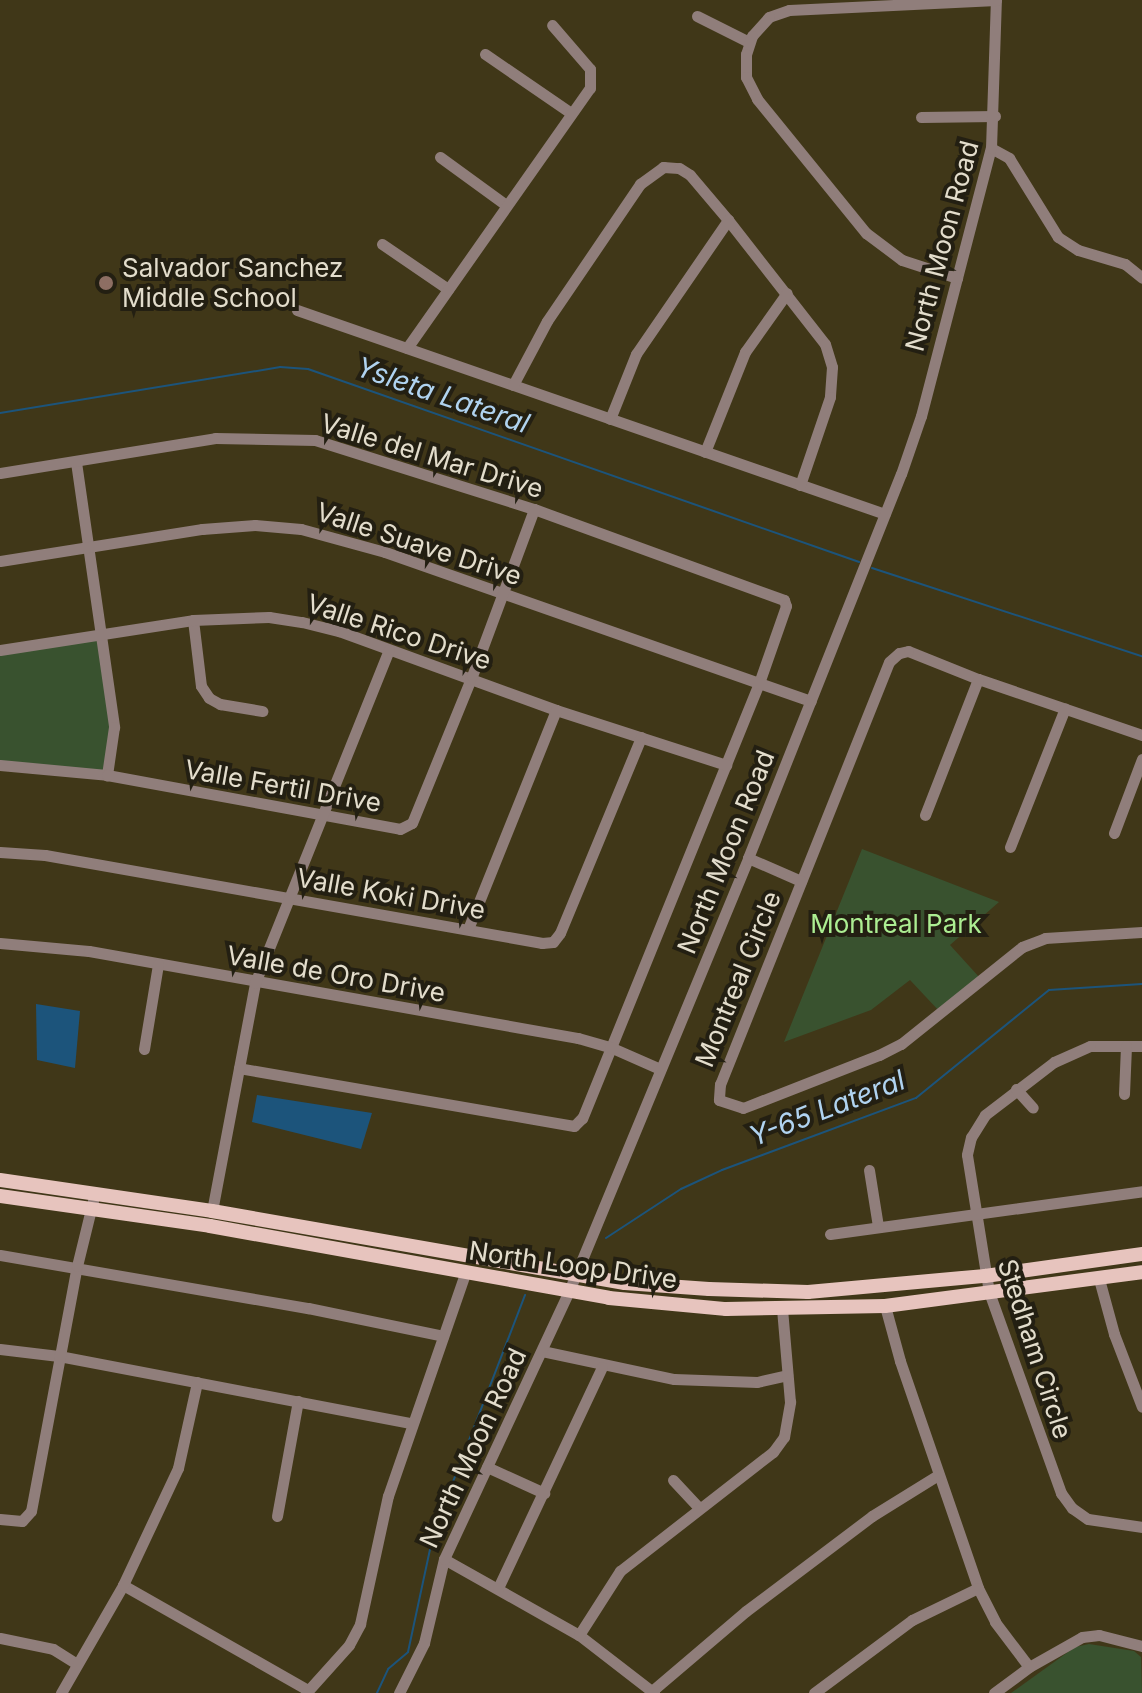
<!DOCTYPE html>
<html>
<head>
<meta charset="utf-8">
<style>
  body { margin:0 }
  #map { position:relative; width:1142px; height:1693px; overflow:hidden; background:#403718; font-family:Inter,sans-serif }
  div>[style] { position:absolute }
  .green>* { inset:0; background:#39522f }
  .water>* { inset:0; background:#1c547b }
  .stream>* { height:2px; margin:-1px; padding:0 1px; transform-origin:1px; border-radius:1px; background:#1c547b }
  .minor>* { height:11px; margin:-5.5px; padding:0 5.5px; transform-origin:5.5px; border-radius:5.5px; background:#907e7b }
  .major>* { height:14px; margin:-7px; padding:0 7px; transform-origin:7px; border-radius:7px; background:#e7c4be }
  .dots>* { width:22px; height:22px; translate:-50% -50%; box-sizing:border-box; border:4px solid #231f12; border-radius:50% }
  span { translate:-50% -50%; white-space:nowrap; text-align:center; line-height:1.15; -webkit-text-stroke:8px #231f12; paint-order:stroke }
  .street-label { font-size:26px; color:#e3ddcc }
  .poi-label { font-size:26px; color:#e3ddcc }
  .left { translate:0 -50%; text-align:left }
  .park-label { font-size:26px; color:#acee92 }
  .water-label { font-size:28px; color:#b0d3f0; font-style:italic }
</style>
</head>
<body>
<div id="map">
  <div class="green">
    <i style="clip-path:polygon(102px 635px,114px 727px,107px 775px,0 765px,0 650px)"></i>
    <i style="clip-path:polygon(862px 849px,999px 902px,950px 945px,980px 978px,940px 1012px,910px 980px,871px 1010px,784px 1042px)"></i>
    <i style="clip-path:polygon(1089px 1644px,1134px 1651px,1141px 1657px,1142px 1693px,1011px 1693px,1075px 1647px)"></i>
  </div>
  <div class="water">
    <i style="clip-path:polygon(36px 1004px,80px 1011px,75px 1068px,37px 1060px)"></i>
    <i style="clip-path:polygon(257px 1095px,372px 1113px,361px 1149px,252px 1122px)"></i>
  </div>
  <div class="stream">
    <i style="left:0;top:413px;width:284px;rotate:-9.3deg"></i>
    <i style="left:280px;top:367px;width:28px;rotate:4deg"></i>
    <i style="left:308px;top:369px;width:584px;rotate:19.3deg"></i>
    <i style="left:872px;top:568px;width:284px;rotate:18.1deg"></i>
    <i style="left:606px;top:1238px;width:90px;rotate:-33.2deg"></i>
    <i style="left:681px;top:1189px;width:45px;rotate:-24.9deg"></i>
    <i style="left:722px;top:1170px;width:207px;rotate:-20.4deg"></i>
    <i style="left:916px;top:1098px;width:171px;rotate:-39.1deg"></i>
    <i style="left:1049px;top:990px;width:93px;rotate:-3.7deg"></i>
    <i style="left:377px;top:1693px;width:26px;rotate:-65deg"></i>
    <i style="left:388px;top:1669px;width:26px;rotate:-40deg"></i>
    <i style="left:408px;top:1652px;width:124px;rotate:-77.9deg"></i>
    <i style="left:434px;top:1531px;width:253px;rotate:-68.9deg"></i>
  </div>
  <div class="minor">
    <i style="left:697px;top:16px;width:58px;rotate:26.6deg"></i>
    <i style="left:485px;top:54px;width:104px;rotate:34.5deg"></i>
    <i style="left:921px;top:117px;width:74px;rotate:-0.8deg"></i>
    <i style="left:991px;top:148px;width:21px;rotate:29deg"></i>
    <i style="left:1009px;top:158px;width:93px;rotate:58.2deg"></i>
    <i style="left:1058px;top:237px;width:24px;rotate:33deg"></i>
    <i style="left:1078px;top:250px;width:49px;rotate:16.6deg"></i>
    <i style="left:1125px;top:264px;width:22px;rotate:39deg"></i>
    <i style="left:440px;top:157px;width:82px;rotate:36deg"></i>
    <i style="left:382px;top:244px;width:80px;rotate:34.3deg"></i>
    <i style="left:297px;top:310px;width:622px;rotate:19.13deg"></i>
    <i style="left:407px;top:348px;width:318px;rotate:-54.9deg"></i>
    <i style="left:590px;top:88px;width:19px;rotate:-90deg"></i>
    <i style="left:590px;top:69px;width:58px;rotate:-130.8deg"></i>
    <i style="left:513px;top:385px;width:72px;rotate:-62deg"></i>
    <i style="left:547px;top:321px;width:166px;rotate:-55.8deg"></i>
    <i style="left:640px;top:184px;width:29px;rotate:-36deg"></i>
    <i style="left:663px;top:167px;width:16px;rotate:4deg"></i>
    <i style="left:679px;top:168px;width:13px;rotate:32deg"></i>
    <i style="left:690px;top:175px;width:59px;rotate:49.8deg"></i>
    <i style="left:728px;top:220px;width:157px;rotate:52deg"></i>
    <i style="left:825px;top:344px;width:24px;rotate:73deg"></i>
    <i style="left:832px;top:367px;width:30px;rotate:94deg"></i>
    <i style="left:830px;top:397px;width:93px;rotate:108.8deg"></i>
    <i style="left:610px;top:419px;width:70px;rotate:-68.2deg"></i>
    <i style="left:636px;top:354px;width:163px;rotate:-55.5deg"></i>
    <i style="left:705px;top:452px;width:108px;rotate:-68.2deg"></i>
    <i style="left:745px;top:352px;width:72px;rotate:-54.6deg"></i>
    <i style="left:76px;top:462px;width:268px;rotate:81.8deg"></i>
    <i style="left:114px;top:727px;width:49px;rotate:98.3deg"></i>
    <i style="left:0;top:473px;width:218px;rotate:-9.2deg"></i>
    <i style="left:215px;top:438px;width:100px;rotate:1.1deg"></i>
    <i style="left:315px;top:440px;width:230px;rotate:17.5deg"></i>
    <i style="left:534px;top:509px;width:266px;rotate:20deg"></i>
    <i style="left:784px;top:600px;width:6px;rotate:72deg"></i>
    <i style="left:786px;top:606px;width:82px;rotate:109.3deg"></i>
    <i style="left:759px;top:683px;width:470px;rotate:112.1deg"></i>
    <i style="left:582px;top:1118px;width:11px;rotate:135deg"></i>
    <i style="left:574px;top:1126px;width:340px;rotate:-170.2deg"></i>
    <i style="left:0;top:561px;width:205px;rotate:-9deg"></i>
    <i style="left:202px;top:529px;width:53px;rotate:-4.3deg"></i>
    <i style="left:255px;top:525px;width:46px;rotate:5deg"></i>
    <i style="left:301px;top:529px;width:87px;rotate:15.3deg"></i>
    <i style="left:385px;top:552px;width:451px;rotate:19.3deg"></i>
    <i style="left:193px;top:620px;width:66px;rotate:83.1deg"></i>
    <i style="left:201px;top:686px;width:14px;rotate:56deg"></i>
    <i style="left:209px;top:698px;width:13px;rotate:29deg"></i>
    <i style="left:220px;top:704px;width:43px;rotate:9.5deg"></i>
    <i style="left:0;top:650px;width:195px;rotate:-8.8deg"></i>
    <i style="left:193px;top:620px;width:76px;rotate:-2.3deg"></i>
    <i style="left:269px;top:617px;width:33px;rotate:9deg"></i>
    <i style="left:302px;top:622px;width:38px;rotate:14deg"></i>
    <i style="left:339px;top:631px;width:231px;rotate:20deg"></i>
    <i style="left:556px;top:710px;width:179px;rotate:17.9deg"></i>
    <i style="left:1142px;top:735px;width:173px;rotate:-161.1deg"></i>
    <i style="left:978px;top:679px;width:75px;rotate:-158.2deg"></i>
    <i style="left:908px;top:651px;width:9px;rotate:167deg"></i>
    <i style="left:899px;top:653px;width:13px;rotate:138deg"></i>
    <i style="left:889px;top:662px;width:455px;rotate:111.8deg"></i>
    <i style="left:720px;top:1084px;width:16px;rotate:94deg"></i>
    <i style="left:719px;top:1100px;width:25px;rotate:18deg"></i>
    <i style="left:743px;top:1108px;width:146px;rotate:-21.3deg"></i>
    <i style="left:879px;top:1055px;width:25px;rotate:-27deg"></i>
    <i style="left:901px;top:1044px;width:155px;rotate:-38.7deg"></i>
    <i style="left:1022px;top:947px;width:25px;rotate:-21deg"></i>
    <i style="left:1045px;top:938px;width:97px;rotate:-3.5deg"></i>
    <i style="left:0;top:765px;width:107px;rotate:5.3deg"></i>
    <i style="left:107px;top:775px;width:298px;rotate:10.4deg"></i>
    <i style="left:400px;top:829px;width:13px;rotate:-27deg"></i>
    <i style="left:412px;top:823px;width:159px;rotate:-67.8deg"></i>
    <i style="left:472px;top:676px;width:178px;rotate:-69.6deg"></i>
    <i style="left:925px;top:815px;width:146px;rotate:-68.7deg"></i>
    <i style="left:1114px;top:833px;width:79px;rotate:-69.3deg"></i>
    <i style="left:1010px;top:847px;width:149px;rotate:-68.4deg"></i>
    <i style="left:0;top:852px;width:45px;rotate:3.8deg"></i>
    <i style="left:45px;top:855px;width:505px;rotate:10.04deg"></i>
    <i style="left:542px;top:943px;width:11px;rotate:-5deg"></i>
    <i style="left:553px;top:942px;width:11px;rotate:-52deg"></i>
    <i style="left:560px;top:933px;width:212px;rotate:-67.5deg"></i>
    <i style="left:748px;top:858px;width:58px;rotate:23.5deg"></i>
    <i style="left:468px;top:929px;width:236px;rotate:-68.1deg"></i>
    <i style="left:0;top:943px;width:89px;rotate:5.1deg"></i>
    <i style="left:89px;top:951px;width:497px;rotate:10.1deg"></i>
    <i style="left:578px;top:1038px;width:33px;rotate:16deg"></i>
    <i style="left:610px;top:1047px;width:55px;rotate:23.7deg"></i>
    <i style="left:1142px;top:1046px;width:52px;rotate:180deg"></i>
    <i style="left:1090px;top:1046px;width:39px;rotate:156deg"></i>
    <i style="left:1054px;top:1062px;width:87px;rotate:142.5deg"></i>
    <i style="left:985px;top:1115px;width:26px;rotate:122deg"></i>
    <i style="left:971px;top:1137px;width:18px;rotate:103deg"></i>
    <i style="left:967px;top:1155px;width:139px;rotate:80.9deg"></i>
    <i style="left:989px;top:1292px;width:214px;rotate:70.3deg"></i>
    <i style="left:1061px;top:1493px;width:19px;rotate:54deg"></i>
    <i style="left:1072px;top:1508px;width:19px;rotate:35deg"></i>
    <i style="left:1088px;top:1519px;width:55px;rotate:8.4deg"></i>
    <i style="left:144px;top:1049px;width:86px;rotate:-80.6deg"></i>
    <i style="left:1016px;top:1089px;width:25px;rotate:48deg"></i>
    <i style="left:1124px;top:1094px;width:48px;rotate:-87.6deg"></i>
    <i style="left:869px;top:1170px;width:57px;rotate:80.9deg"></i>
    <i style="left:212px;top:1211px;width:232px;rotate:-79.3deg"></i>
    <i style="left:255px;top:983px;width:359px;rotate:-68.1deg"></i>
    <i style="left:830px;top:1234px;width:315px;rotate:-7.8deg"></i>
    <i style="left:0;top:1255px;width:313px;rotate:9.8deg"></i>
    <i style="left:308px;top:1308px;width:138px;rotate:11.7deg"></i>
    <i style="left:1099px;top:1279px;width:57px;rotate:74.7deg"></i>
    <i style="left:1114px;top:1334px;width:78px;rotate:69deg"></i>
    <i style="left:885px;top:1306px;width:57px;rotate:74.7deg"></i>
    <i style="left:900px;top:1361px;width:240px;rotate:71deg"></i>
    <i style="left:978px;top:1588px;width:38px;rotate:63deg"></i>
    <i style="left:995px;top:1622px;width:56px;rotate:52.9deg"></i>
    <i style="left:0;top:1349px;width:59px;rotate:6.8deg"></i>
    <i style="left:59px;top:1356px;width:358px;rotate:10.8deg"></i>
    <i style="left:542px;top:1351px;width:135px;rotate:12deg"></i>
    <i style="left:674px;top:1379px;width:83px;rotate:2.1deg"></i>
    <i style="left:757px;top:1382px;width:31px;rotate:-13deg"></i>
    <i style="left:487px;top:1467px;width:63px;rotate:24.5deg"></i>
    <i style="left:673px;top:1480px;width:38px;rotate:47deg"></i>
    <i style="left:277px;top:1516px;width:117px;rotate:-79.7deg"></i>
    <i style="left:0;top:1519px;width:22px;rotate:5deg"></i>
    <i style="left:22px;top:1521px;width:13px;rotate:-48deg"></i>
    <i style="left:31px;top:1511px;width:249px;rotate:-79.4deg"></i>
    <i style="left:77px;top:1266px;width:67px;rotate:-76.2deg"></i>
    <i style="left:444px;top:1559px;width:155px;rotate:29.4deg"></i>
    <i style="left:579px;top:1635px;width:95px;rotate:37.7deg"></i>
    <i style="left:123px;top:1585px;width:213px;rotate:29.6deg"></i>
    <i style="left:498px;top:1588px;width:244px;rotate:-64.8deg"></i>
    <i style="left:579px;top:1635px;width:76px;rotate:-57.4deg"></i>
    <i style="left:620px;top:1571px;width:194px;rotate:-37.9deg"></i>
    <i style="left:773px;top:1452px;width:19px;rotate:-54deg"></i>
    <i style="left:784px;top:1437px;width:36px;rotate:-80deg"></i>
    <i style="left:790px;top:1402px;width:93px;rotate:-94.9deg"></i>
    <i style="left:0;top:1638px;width:54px;rotate:11.7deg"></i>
    <i style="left:53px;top:1649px;width:28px;rotate:32deg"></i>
    <i style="left:652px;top:1691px;width:123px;rotate:-40.4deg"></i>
    <i style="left:746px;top:1611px;width:158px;rotate:-37deg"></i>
    <i style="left:872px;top:1516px;width:78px;rotate:-31.8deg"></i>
    <i style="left:61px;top:1693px;width:125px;rotate:-60.1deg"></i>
    <i style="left:123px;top:1585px;width:129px;rotate:-64.8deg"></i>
    <i style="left:178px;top:1468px;width:88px;rotate:-77.5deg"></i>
    <i style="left:306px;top:1693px;width:64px;rotate:-48.1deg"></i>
    <i style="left:349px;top:1645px;width:24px;rotate:-62deg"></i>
    <i style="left:360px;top:1624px;width:131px;rotate:-77.7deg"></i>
    <i style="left:388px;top:1496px;width:235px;rotate:-70.9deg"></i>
    <i style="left:399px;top:1693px;width:56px;rotate:-63.4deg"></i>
    <i style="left:424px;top:1643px;width:86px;rotate:-76.6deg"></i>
    <i style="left:444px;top:1559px;width:296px;rotate:-65deg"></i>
    <i style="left:569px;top:1291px;width:469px;rotate:-67.5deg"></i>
    <i style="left:748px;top:858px;width:413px;rotate:-68.3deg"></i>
    <i style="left:901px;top:474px;width:61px;rotate:-71deg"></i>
    <i style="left:921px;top:416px;width:277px;rotate:-75.4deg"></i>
    <i style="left:991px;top:148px;width:148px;rotate:-88.1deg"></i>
    <i style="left:996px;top:0;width:207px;rotate:177.2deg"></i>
    <i style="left:789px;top:10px;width:21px;rotate:161deg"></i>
    <i style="left:769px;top:17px;width:25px;rotate:132deg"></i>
    <i style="left:752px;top:36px;width:19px;rotate:108deg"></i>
    <i style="left:746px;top:54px;width:23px;rotate:90deg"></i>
    <i style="left:746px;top:77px;width:25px;rotate:63deg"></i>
    <i style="left:757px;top:99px;width:173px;rotate:50.9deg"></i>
    <i style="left:866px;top:233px;width:45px;rotate:36.9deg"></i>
    <i style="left:902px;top:260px;width:58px;rotate:18.1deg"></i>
    <i style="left:814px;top:1693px;width:122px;rotate:-36.7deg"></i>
    <i style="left:912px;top:1620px;width:73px;rotate:-25.9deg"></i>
    <i style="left:994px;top:1693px;width:44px;rotate:-36.6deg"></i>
    <i style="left:1029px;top:1667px;width:61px;rotate:-29.5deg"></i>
    <i style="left:1082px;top:1637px;width:17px;rotate:-7deg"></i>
    <i style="left:1099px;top:1635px;width:44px;rotate:14.3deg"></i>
  </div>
  <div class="major">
    <i style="left:0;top:1180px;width:214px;rotate:8.3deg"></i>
    <i style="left:212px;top:1211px;width:419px;rotate:9.9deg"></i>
    <i style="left:625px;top:1283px;width:84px;rotate:4.1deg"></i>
    <i style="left:709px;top:1289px;width:99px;rotate:1.7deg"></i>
    <i style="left:808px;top:1292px;width:178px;rotate:-5.2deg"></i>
    <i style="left:985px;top:1276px;width:159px;rotate:-8deg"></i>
    <i style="left:0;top:1196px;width:212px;rotate:8.1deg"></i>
    <i style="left:210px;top:1226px;width:405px;rotate:10.2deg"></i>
    <i style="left:609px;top:1298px;width:118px;rotate:5.4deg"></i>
    <i style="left:726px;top:1309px;width:159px;rotate:-1.1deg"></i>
    <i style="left:885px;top:1306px;width:259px;rotate:-7.5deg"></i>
  </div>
  <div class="dots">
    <i style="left:106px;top:283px;background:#8d6e63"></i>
  </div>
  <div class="street-label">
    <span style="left:942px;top:246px;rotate:-75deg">North Moon Road</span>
    <span style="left:432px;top:456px;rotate:17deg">Valle del Mar Drive</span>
    <span style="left:419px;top:544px;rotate:18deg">Valle Suave Drive</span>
    <span style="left:399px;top:632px;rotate:18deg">Valle Rico Drive</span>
    <span style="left:283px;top:786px;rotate:10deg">Valle Fertil Drive</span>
    <span style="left:726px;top:852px;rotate:-68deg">North Moon Road</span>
    <span style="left:391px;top:894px;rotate:10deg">Valle Koki Drive</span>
    <span style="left:336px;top:974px;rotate:10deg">Valle de Oro Drive</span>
    <span style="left:738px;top:979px;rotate:-68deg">Montreal Circle</span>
    <span style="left:573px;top:1265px;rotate:8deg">North Loop Drive</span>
    <span style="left:1035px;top:1349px;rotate:72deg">Stedham Circle</span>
    <span style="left:473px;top:1448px;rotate:-65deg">North Moon Road</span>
  </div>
  <div class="poi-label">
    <span class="left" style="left:122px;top:283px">Salvador Sanchez<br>Middle School</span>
  </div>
  <div class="park-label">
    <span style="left:896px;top:924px">Montreal Park</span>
  </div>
  <div class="water-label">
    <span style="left:443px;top:395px;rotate:19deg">Ysleta Lateral</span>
    <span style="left:827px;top:1108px;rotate:-21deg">Y-65 Lateral</span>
  </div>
</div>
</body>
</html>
